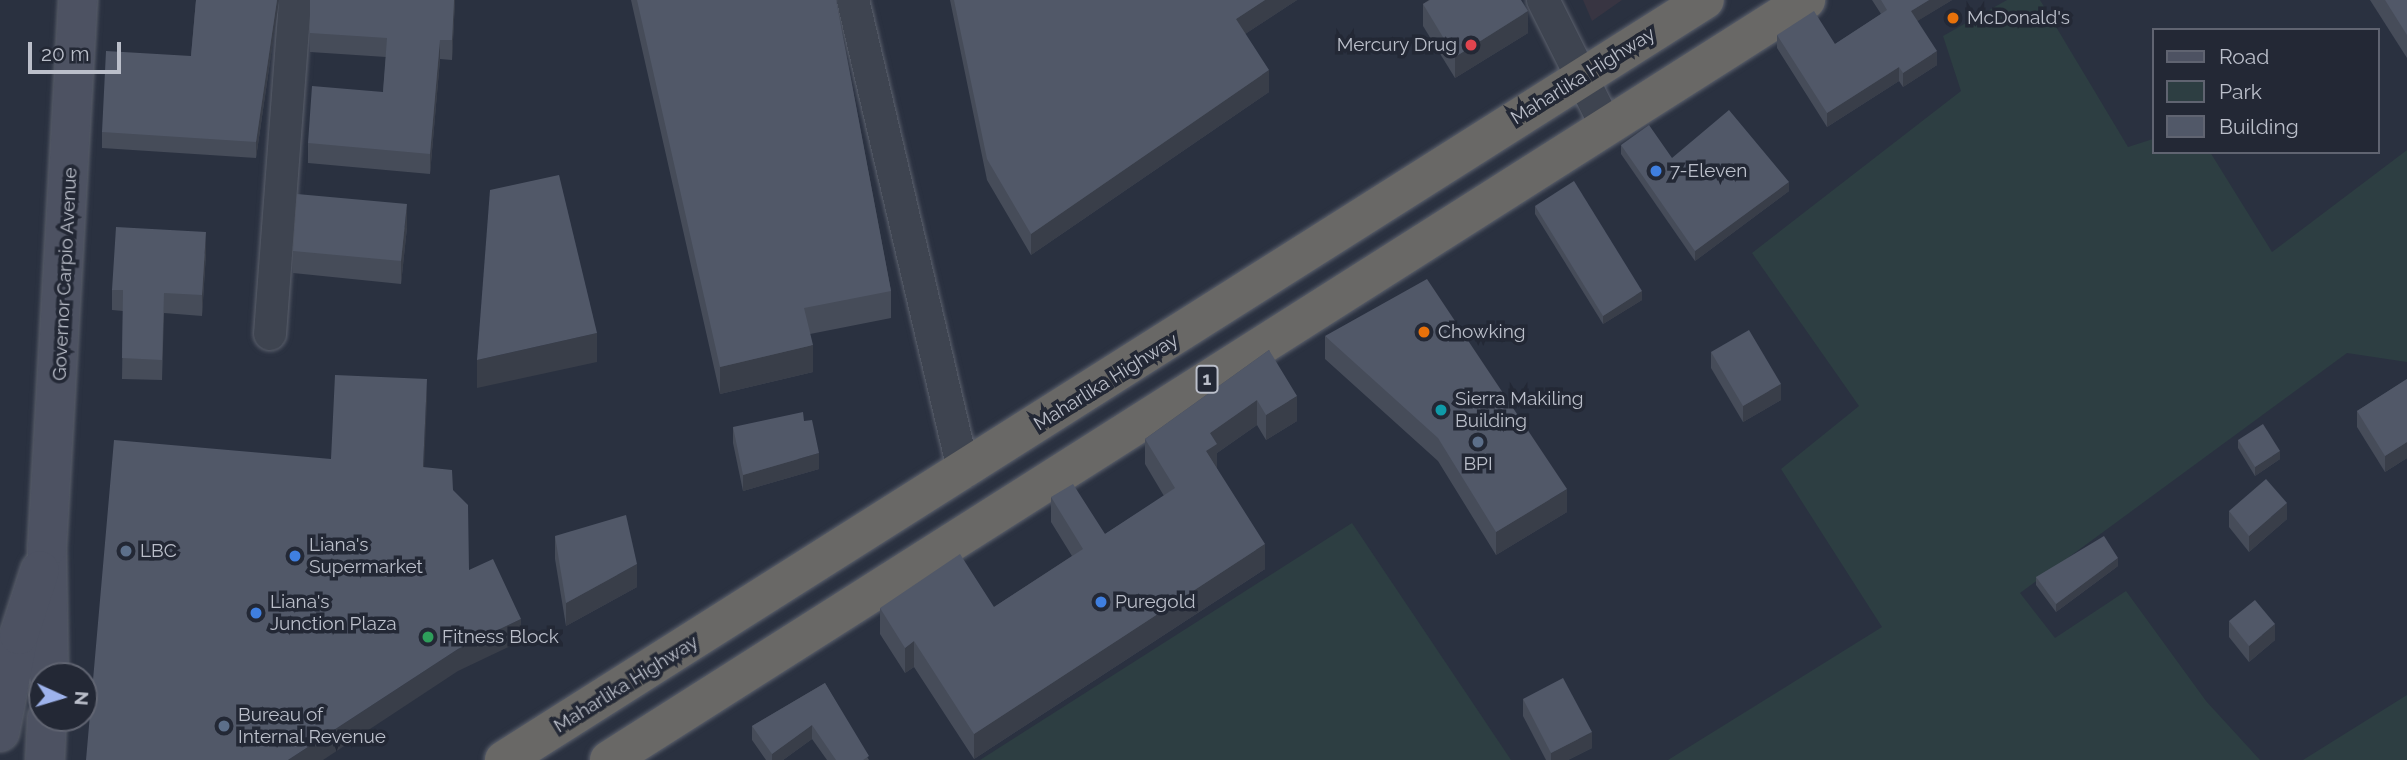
<!DOCTYPE html>
<html>
<head>
<meta charset="utf-8">
<style>
  body { margin:0 }
  #map { position:relative; width:2407px; height:760px; overflow:hidden; background:#2a3140; font-family:Raleway,sans-serif }
  div>[style] { position:absolute }
  .medical>* { inset:0; background:#383542 }
  .green>* { inset:0; background:#2d3e42 }
  .roads { filter:drop-shadow(0 0 2px #5c616d) drop-shadow(0 0 2px #5c616d) }
  .minor>* { height:32px; margin:-16px; padding:0 16px; transform-origin:16px; border-radius:16px; background:#3e4450 }
  .secondary>* { height:38px; margin:-19px; padding:0 19px; transform-origin:19px; border-radius:19px; background:#4d5262 }
  .trunk>* { height:38px; margin:-19px; padding:0 19px; transform-origin:19px; border-radius:19px; background:#696866 }
  .wall>* { inset:0; background:#464c59 }
  .shaded-wall>* { inset:0; background:#393e49 }
  .building>* { inset:0; background:#515868 }
  .dots>* { width:19px; height:19px; translate:-50% -50%; box-sizing:border-box; border:4px solid #232835; border-radius:50% }
  span { translate:-50% -50%; white-space:nowrap; text-align:center; line-height:1.15; -webkit-text-stroke:7px #232835; paint-order:stroke }
  .shield-label span { padding:2px 5px; background:#232835; border:2px solid; border-radius:5px; -webkit-text-stroke-width:0 }
  .shield-label { font-size:18px; color:#bbbfca; font-weight:700 }
  .poi-label { font-size:19px; color:#bbbfca }
  .left { translate:0 -50%; text-align:left }
  .right { translate:-100% -50%; text-align:right }
  .street-label { font-size:19px; color:#bbbfca }
  .legend { position:absolute; left:2152px; top:28px; width:228px; height:126px; box-sizing:border-box; background:#232835; border:2px solid #606471; margin:0; padding:9px 12px; list-style:none; font-size:21px; color:#bbbfca }
  .legend li { display:flex; align-items:center; gap:14px; height:35px }
  .legend b { width:35px; border:2px solid #606471 }
  .north { position:absolute; left:28px; top:662px; width:70px; height:70px; box-sizing:border-box; background:#232835; border:2px solid #606471; border-radius:50%; rotate:94deg; font-size:19px; font-weight:700; line-height:28px; text-align:center; color:#bbbfca }
  .north::after { content:''; display:block; margin:auto; width:24px; height:32px; background:#9eb3ec; clip-path:polygon(50% 0,100% 100%,50% 72%,0 100%) }
  .scale { position:absolute; left:28px; top:42px; width:93px; height:32px; box-sizing:border-box; border:4px solid #bbbfca; border-top:0; padding-left:9px; font-size:21px; line-height:24px; white-space:nowrap; color:#bbbfca; -webkit-text-stroke:5px #232835; paint-order:stroke }
</style>
</head>
<body>
<div id="map">
  <div class="medical">
    <i style="clip-path:polygon(1583px 0,1622px 0,1592px 21px)"></i>
  </div>
  <div class="green">
    <i style="clip-path:polygon(2007px 0,2040px 0,2128px 147px,2153px 139px,2153px 152px,2210px 152px,2272px 252px,2407px 150px,2407px 362px,2347px 353px,2020px 593px,2055px 638px,2126px 591px,2206px 701px,2260px 760px,1668px 760px,1882px 627px,1781px 469px,1859px 406px,1752px 253px,1961px 91px,1943px 36px)"></i>
    <i style="clip-path:polygon(1352px 523px,1511px 760px,980px 760px)"></i>
    <i style="clip-path:polygon(2407px 695px,2407px 760px,2303px 760px)"></i>
  </div>
  <div class="roads">
    <div class="minor">
      <i style="left:853px;top:0;width:485px;rotate:76.8deg"></i>
      <i style="left:1543px;top:0;width:141px;rotate:63.4deg"></i>
      <i style="left:270px;top:334px;width:335px;rotate:-85.7deg"></i>
    </div>
    <div class="secondary">
      <i style="left:49px;top:676px;width:128px;rotate:-90.9deg"></i>
      <i style="left:47px;top:548px;width:549px;rotate:-86.76deg"></i>
      <i style="left:0;top:732px;width:99px;rotate:-78.9deg"></i>
      <i style="left:19px;top:635px;width:68px;rotate:-72.1deg"></i>
      <i style="left:45px;top:760px;width:42px;rotate:-87.3deg"></i>
    </div>
    <div class="trunk">
      <i style="left:504px;top:760px;width:1421px;rotate:-32.33deg"></i>
      <i style="left:609px;top:760px;width:1418px;rotate:-32.41deg"></i>
    </div>
  </div>
  <div class="wall">
    <i style="clip-path:polygon(196px 0,279px 0,256px 158px,102px 148px,102px 132px,191px 56px)"></i>
    <i style="clip-path:polygon(455px 0,452px 60px,440px 59px,430px 174px,308px 163px,308px 143px,383px 92px,386px 57px,310px 52px,310px 33px)"></i>
    <i style="clip-path:polygon(631px 0,836px 0,891px 291px,891px 318px,810px 334px,813px 372px,720px 394px)"></i>
    <i style="clip-path:polygon(950px 0,1297px 0,1245px 34px,1269px 92px,1031px 255px,987px 180px)"></i>
    <i style="clip-path:polygon(1429px 0,1521px 0,1528px 33px,1455px 78px,1423px 26px,1423px 4px)"></i>
    <i style="clip-path:polygon(1872px 0,1952px 0,1917px 21px,1937px 65px,1903px 87px,1899px 81px,1827px 127px,1777px 48px,1777px 35px,1835px 44px,1881px 14px)"></i>
    <i style="clip-path:polygon(2370px 0,2407px 0,2407px 58px)"></i>
    <i style="clip-path:polygon(1621px 145px,1672px 158px,1789px 191px,1695px 261px,1621px 154px)"></i>
    <i style="clip-path:polygon(1535px 206px,1642px 300px,1603px 324px,1535px 214px)"></i>
    <i style="clip-path:polygon(407px 227px,401px 284px,293px 273px,293px 251px)"></i>
    <i style="clip-path:polygon(206px 253px,202px 316px,164px 313px,162px 380px,122px 379px,123px 311px,112px 310px,112px 290px)"></i>
    <i style="clip-path:polygon(1325px 336px,1567px 512px,1496px 555px,1438px 461px,1325px 359px)"></i>
    <i style="clip-path:polygon(1269px 350px,1297px 421px,1266px 440px,1257px 425px,1217px 453px,1217px 469px,1265px 569px,974px 759px,914px 667px,905px 673px,880px 634px,880px 608px,994px 607px,1072px 556px,1051px 522px,1051px 497px,1105px 534px,1164px 496px,1145px 464px,1145px 439px)"></i>
    <i style="clip-path:polygon(1711px 352px,1781px 400px,1743px 422px,1711px 368px)"></i>
    <i style="clip-path:polygon(2407px 379px,2407px 458px,2385px 472px,2357px 427px,2357px 411px)"></i>
    <i style="clip-path:polygon(733px 427px,819px 469px,743px 491px,733px 443px)"></i>
    <i style="clip-path:polygon(2238px 440px,2280px 459px,2255px 476px,2238px 448px)"></i>
    <i style="clip-path:polygon(2229px 511px,2287px 519px,2249px 552px,2229px 527px)"></i>
    <i style="clip-path:polygon(555px 536px,637px 587px,566px 626px,555px 559px)"></i>
    <i style="clip-path:polygon(2118px 566px,2056px 612px,2036px 585px,2036px 577px)"></i>
    <i style="clip-path:polygon(2229px 621px,2275px 640px,2249px 662px,2229px 637px)"></i>
    <i style="clip-path:polygon(825px 683px,869px 760px,827px 760px,812px 739px,783px 760px,766px 760px,752px 740px,752px 726px)"></i>
    <i style="clip-path:polygon(1523px 699px,1592px 748px,1568px 760px,1546px 760px,1523px 716px)"></i>
  </div>
  <div class="shaded-wall">
    <i style="clip-path:polygon(277px 0,279px 0,256px 158px,256px 142px)"></i>
    <i style="clip-path:polygon(454px 0,455px 0,452px 60px,452px 40px)"></i>
    <i style="clip-path:polygon(1265px 0,1297px 0,1236px 40px,1236px 19px)"></i>
    <i style="clip-path:polygon(1929px 0,1952px 0,1911px 25px,1911px 11px)"></i>
    <i style="clip-path:polygon(1528px 11px,1528px 33px,1455px 78px,1455px 57px)"></i>
    <i style="clip-path:polygon(440px 40px,440px 59px,430px 174px,430px 154px)"></i>
    <i style="clip-path:polygon(1937px 51px,1937px 65px,1903px 87px,1903px 73px)"></i>
    <i style="clip-path:polygon(1899px 67px,1899px 81px,1827px 127px,1827px 113px)"></i>
    <i style="clip-path:polygon(1269px 70px,1269px 92px,1031px 255px,1031px 234px)"></i>
    <i style="clip-path:polygon(1789px 182px,1789px 191px,1695px 261px,1695px 251px)"></i>
    <i style="clip-path:polygon(407px 204px,407px 227px,401px 284px,401px 261px)"></i>
    <i style="clip-path:polygon(206px 232px,206px 253px,202px 316px,202px 295px)"></i>
    <i style="clip-path:polygon(1642px 291px,1642px 300px,1603px 324px,1603px 316px)"></i>
    <i style="clip-path:polygon(597px 333px,597px 362px,477px 388px,477px 360px)"></i>
    <i style="clip-path:polygon(813px 345px,813px 372px,720px 394px,720px 367px)"></i>
    <i style="clip-path:polygon(427px 379px,427px 401px,423px 490px,423px 467px)"></i>
    <i style="clip-path:polygon(1781px 384px,1781px 400px,1743px 422px,1743px 406px)"></i>
    <i style="clip-path:polygon(1297px 396px,1297px 421px,1266px 440px,1266px 415px)"></i>
    <i style="clip-path:polygon(1257px 400px,1257px 425px,1217px 453px,1217px 469px,1206px 451px,1210px 433px)"></i>
    <i style="clip-path:polygon(2407px 442px,2407px 458px,2385px 472px,2385px 456px)"></i>
    <i style="clip-path:polygon(2280px 451px,2280px 459px,2255px 476px,2255px 467px)"></i>
    <i style="clip-path:polygon(819px 453px,819px 469px,743px 491px,743px 475px)"></i>
    <i style="clip-path:polygon(1567px 489px,1567px 512px,1496px 555px,1496px 532px)"></i>
    <i style="clip-path:polygon(2287px 503px,2287px 519px,2249px 552px,2249px 536px)"></i>
    <i style="clip-path:polygon(1265px 544px,1265px 569px,974px 759px,974px 734px)"></i>
    <i style="clip-path:polygon(2118px 558px,2118px 566px,2056px 612px,2056px 604px)"></i>
    <i style="clip-path:polygon(637px 564px,637px 587px,566px 626px,566px 603px)"></i>
    <i style="clip-path:polygon(521px 619px,521px 641px,458px 671px,323px 760px,288px 760px,458px 649px)"></i>
    <i style="clip-path:polygon(2275px 624px,2275px 640px,2249px 662px,2249px 646px)"></i>
    <i style="clip-path:polygon(914px 641px,914px 667px,905px 673px,905px 648px)"></i>
    <i style="clip-path:polygon(812px 725px,812px 739px,783px 760px,772px 760px,772px 754px)"></i>
    <i style="clip-path:polygon(1592px 732px,1592px 748px,1568px 760px,1551px 760px,1551px 753px)"></i>
  </div>
  <div class="building">
    <i style="clip-path:polygon(196px 0,277px 0,256px 142px,102px 132px,106px 51px,191px 56px)"></i>
    <i style="clip-path:polygon(310px 0,454px 0,452px 40px,440px 40px,430px 154px,308px 143px,312px 86px,383px 92px,387px 38px,310px 33px)"></i>
    <i style="clip-path:polygon(637px 0,836px 0,891px 291px,804px 308px,813px 345px,720px 367px)"></i>
    <i style="clip-path:polygon(954px 0,1265px 0,1236px 19px,1269px 70px,1031px 234px,987px 159px)"></i>
    <i style="clip-path:polygon(1430px 0,1521px 0,1528px 11px,1455px 57px,1423px 4px)"></i>
    <i style="clip-path:polygon(1881px 0,1929px 0,1911px 11px,1937px 51px,1903px 73px,1899px 67px,1827px 113px,1777px 35px,1814px 11px,1835px 44px,1887px 10px)"></i>
    <i style="clip-path:polygon(2385px 0,2407px 0,2407px 35px)"></i>
    <i style="clip-path:polygon(1729px 110px,1789px 182px,1695px 251px,1621px 145px,1649px 125px,1672px 158px)"></i>
    <i style="clip-path:polygon(559px 175px,597px 333px,477px 360px,490px 190px)"></i>
    <i style="clip-path:polygon(1574px 181px,1642px 291px,1603px 316px,1535px 206px)"></i>
    <i style="clip-path:polygon(297px 194px,407px 204px,401px 261px,293px 251px)"></i>
    <i style="clip-path:polygon(116px 227px,206px 232px,202px 295px,164px 293px,162px 360px,122px 358px,123px 290px,112px 290px)"></i>
    <i style="clip-path:polygon(1427px 279px,1567px 489px,1496px 532px,1438px 438px,1325px 336px)"></i>
    <i style="clip-path:polygon(1749px 330px,1781px 384px,1743px 406px,1711px 352px)"></i>
    <i style="clip-path:polygon(1269px 350px,1297px 396px,1266px 415px,1257px 400px,1210px 433px,1217px 444px,1206px 451px,1265px 544px,974px 734px,914px 641px,905px 648px,880px 608px,960px 554px,994px 607px,1083px 549px,1051px 497px,1073px 484px,1105px 534px,1175px 488px,1145px 439px)"></i>
    <i style="clip-path:polygon(335px 375px,427px 379px,423px 467px,452px 470px,453px 490px,468px 505px,469px 570px,493px 559px,521px 619px,458px 649px,288px 760px,86px 760px,114px 440px,331px 459px)"></i>
    <i style="clip-path:polygon(2407px 379px,2407px 442px,2385px 456px,2357px 411px)"></i>
    <i style="clip-path:polygon(803px 412px,804px 421px,812px 420px,819px 453px,743px 475px,733px 427px)"></i>
    <i style="clip-path:polygon(2263px 424px,2280px 451px,2255px 467px,2238px 440px)"></i>
    <i style="clip-path:polygon(2266px 479px,2287px 503px,2249px 536px,2229px 511px)"></i>
    <i style="clip-path:polygon(626px 515px,637px 564px,566px 603px,555px 536px)"></i>
    <i style="clip-path:polygon(2104px 536px,2118px 558px,2056px 604px,2036px 577px)"></i>
    <i style="clip-path:polygon(2255px 600px,2275px 624px,2249px 646px,2229px 621px)"></i>
    <i style="clip-path:polygon(1563px 678px,1592px 732px,1551px 753px,1523px 699px)"></i>
    <i style="clip-path:polygon(825px 683px,869px 756px,863px 760px,836px 760px,812px 725px,772px 754px,752px 726px)"></i>
  </div>
  <div class="dots">
    <i style="left:1953px;top:18px;background:#e8710a"></i>
    <i style="left:1471px;top:45px;background:#e0444e"></i>
    <i style="left:1656px;top:171px;background:#3f7fe0"></i>
    <i style="left:1424px;top:332px;background:#e8710a"></i>
    <i style="left:1441px;top:410px;background:#0f9aa8"></i>
    <i style="left:1478px;top:442px;background:#5c6f8a"></i>
    <i style="left:126px;top:551px;background:#5c6f8a"></i>
    <i style="left:295px;top:556px;background:#3f7fe0"></i>
    <i style="left:1101px;top:602px;background:#3f7fe0"></i>
    <i style="left:256px;top:613px;background:#3f7fe0"></i>
    <i style="left:428px;top:637px;background:#2e9e5b"></i>
    <i style="left:224px;top:726px;background:#5c6f8a"></i>
  </div>
  <div class="shield-label">
    <span style="left:1207px;top:379px">1</span>
  </div>
  <div class="poi-label">
    <span class="left" style="left:1967px;top:18px">McDonald's</span>
    <span class="right" style="left:1457px;top:45px">Mercury Drug</span>
    <span class="left" style="left:1670px;top:171px">7-Eleven</span>
    <span class="left" style="left:1438px;top:332px">Chowking</span>
    <span class="left" style="left:1455px;top:410px">Sierra Makiling<br>Building</span>
    <span style="left:1478px;top:464px">BPI</span>
    <span class="left" style="left:309px;top:556px">Liana's<br>Supermarket</span>
    <span class="left" style="left:140px;top:551px">LBC</span>
    <span class="left" style="left:270px;top:613px">Liana's<br>Junction Plaza</span>
    <span class="left" style="left:1115px;top:602px">Puregold</span>
    <span class="left" style="left:442px;top:637px">Fitness Block</span>
    <span class="left" style="left:238px;top:726px">Bureau of<br>Internal Revenue</span>
  </div>
  <div class="street-label">
    <span style="left:1583px;top:76px;rotate:-32deg">Maharlika Highway</span>
    <span style="left:65px;top:274px;rotate:-87deg">Governor Carpio Avenue</span>
    <span style="left:1106px;top:382px;rotate:-32deg">Maharlika Highway</span>
    <span style="left:626px;top:684px;rotate:-32deg">Maharlika Highway</span>
  </div>
  <ul class="legend">
  <li><b style="height:9px;background:#4d5262"></b>Road</li>
  <li><b style="height:19px;background:#2d3e42"></b>Park</li>
  <li><b style="height:19px;background:#515868"></b>Building</li>
  </ul>
  <div class="north">N</div>
  <div class="scale">20 m</div>
</div>
</body>
</html>
